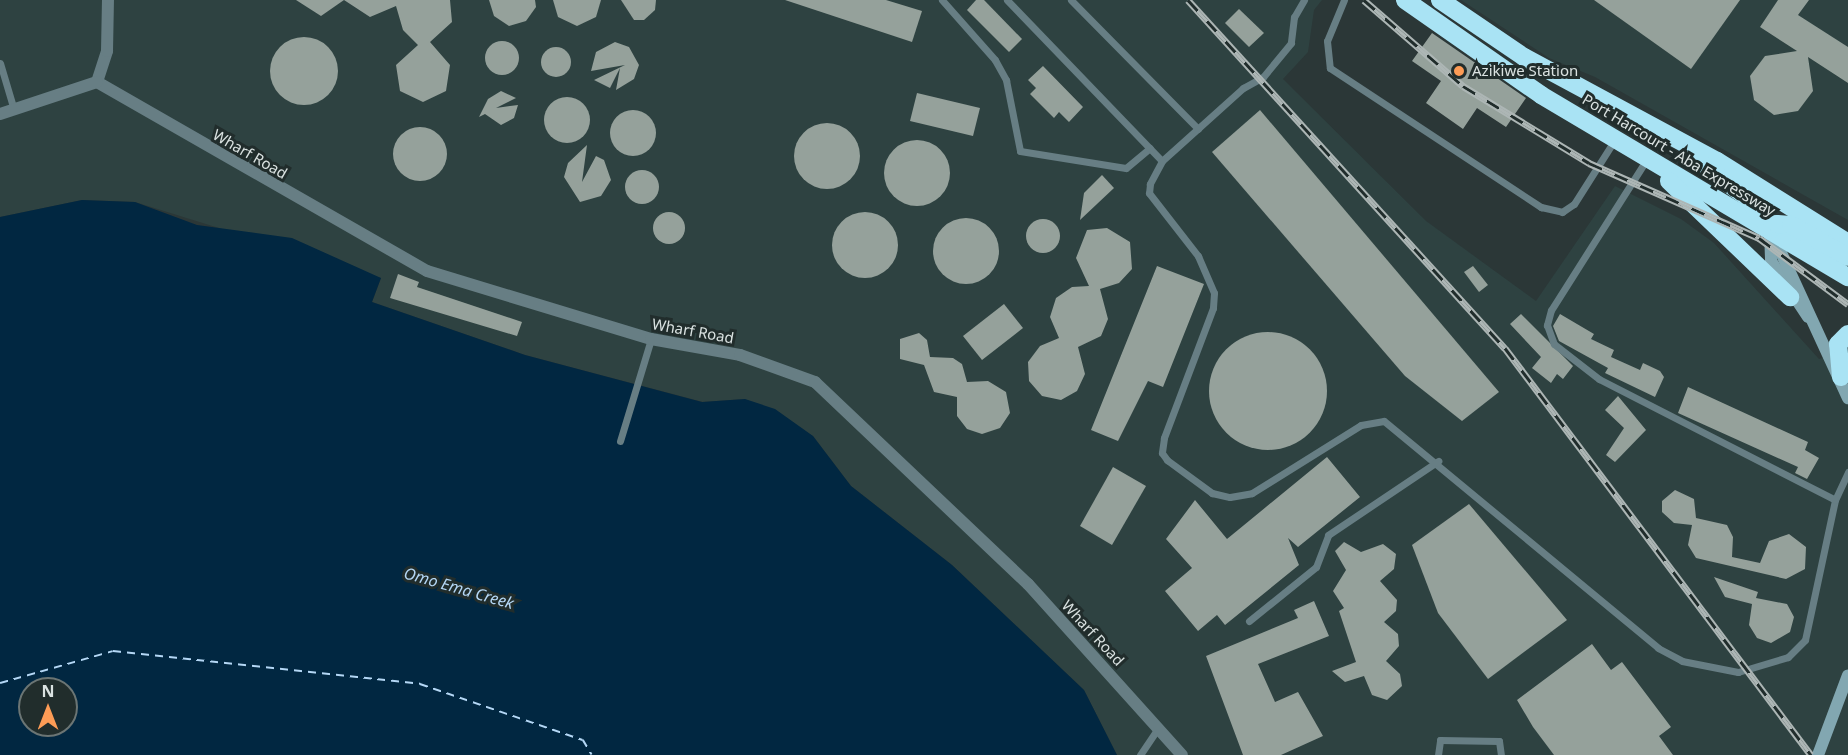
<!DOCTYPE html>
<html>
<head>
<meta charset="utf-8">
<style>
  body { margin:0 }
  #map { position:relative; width:1848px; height:755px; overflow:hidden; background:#2b3737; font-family:"Noto Sans",sans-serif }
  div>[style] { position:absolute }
  .built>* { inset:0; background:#2e4241 }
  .water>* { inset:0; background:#012741 }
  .ferry>* { height:1.5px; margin-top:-0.75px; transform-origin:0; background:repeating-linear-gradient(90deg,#b4d7f5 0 8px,transparent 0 14px) }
  .building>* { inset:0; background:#95a19b }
  .round { border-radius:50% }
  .lane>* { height:7px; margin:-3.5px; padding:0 3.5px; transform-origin:3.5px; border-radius:3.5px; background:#677e84 }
  .street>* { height:12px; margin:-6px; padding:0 6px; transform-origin:6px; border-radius:6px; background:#677e84 }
  .secondary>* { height:12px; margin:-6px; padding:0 6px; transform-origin:6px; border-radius:6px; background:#82a7b1 }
  .highway>* { height:18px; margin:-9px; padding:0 9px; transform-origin:9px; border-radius:9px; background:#a9e3f4 }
  .rail>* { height:7px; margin-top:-3.5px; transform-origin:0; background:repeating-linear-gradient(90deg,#212d2c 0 14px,#adb6b5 0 28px); box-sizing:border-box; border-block:2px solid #adb6b5 }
  .dots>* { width:16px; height:16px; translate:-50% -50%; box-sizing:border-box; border:3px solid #212d2c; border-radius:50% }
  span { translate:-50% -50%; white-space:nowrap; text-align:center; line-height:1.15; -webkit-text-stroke:6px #212d2c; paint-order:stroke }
  .poi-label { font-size:15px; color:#dae2e1 }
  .left { translate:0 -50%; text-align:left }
  .street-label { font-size:15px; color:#dae2e1 }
  .water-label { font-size:16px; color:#b4d7f5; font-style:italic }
  .north { position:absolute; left:18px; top:677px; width:60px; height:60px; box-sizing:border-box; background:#212d2c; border:2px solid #6b7574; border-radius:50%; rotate:0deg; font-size:16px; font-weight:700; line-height:24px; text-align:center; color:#dae2e1 }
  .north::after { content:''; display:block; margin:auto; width:21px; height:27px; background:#fd9c56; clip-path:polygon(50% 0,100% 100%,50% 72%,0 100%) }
</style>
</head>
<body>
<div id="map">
  <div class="built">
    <i style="clip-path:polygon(0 0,1322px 0,1314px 10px,1308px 52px,1283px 79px,1426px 221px,1536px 301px,1615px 186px,1681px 219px,1714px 243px,1819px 359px,1848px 350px,1848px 755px,1117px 755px,1084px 690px,952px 565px,851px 486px,813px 436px,745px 399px,703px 402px,525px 355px,372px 302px,381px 278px,135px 202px,82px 200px,0 217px)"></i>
    <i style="clip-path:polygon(1461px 0,1848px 0,1848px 220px,1595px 77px,1549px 58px)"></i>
  </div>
  <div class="water">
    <i style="clip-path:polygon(evenodd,82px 200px,135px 202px,197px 225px,292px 238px,381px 278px,372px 302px,525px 355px,702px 402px,745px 399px,775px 409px,813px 436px,851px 486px,952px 565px,1084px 690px,1117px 755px,0 755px,0 217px,82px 200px,30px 689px,66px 689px,66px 725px,30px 725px,30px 689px)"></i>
  </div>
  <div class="ferry">
    <i style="left:0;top:683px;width:117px;rotate:-15.8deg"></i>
    <i style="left:113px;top:651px;width:309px;rotate:6.1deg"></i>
    <i style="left:420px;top:684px;width:172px;rotate:19deg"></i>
    <i style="left:583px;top:740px;width:17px;rotate:59deg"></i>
  </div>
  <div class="building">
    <i style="clip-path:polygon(296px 0,450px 0,452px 22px,430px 42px,450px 65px,446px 91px,423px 102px,400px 91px,396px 65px,418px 45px,403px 30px,396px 6px,370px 17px,344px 0,321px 16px)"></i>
    <i style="clip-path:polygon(489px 0,535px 0,536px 7px,526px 21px,509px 26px,494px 16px)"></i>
    <i style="clip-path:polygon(553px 0,601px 0,596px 17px,577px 26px,558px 17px)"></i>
    <i style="clip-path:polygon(621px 0,656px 0,655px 10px,644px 20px,634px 20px)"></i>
    <i style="clip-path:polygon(785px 0,886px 0,922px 11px,912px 42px)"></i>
    <i style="clip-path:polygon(976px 0,984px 0,1022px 39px,1009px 52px,967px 10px)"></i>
    <i style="clip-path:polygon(1594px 0,1740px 0,1691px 69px)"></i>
    <i style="clip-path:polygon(1778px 0,1809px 0,1798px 15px,1848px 47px,1848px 83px,1808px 57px,1813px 91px,1798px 111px,1774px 115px,1754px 100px,1750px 76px,1765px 56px,1797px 51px,1760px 27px)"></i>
    <i style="clip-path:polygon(1239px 9px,1264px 33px,1249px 47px,1225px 23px)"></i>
    <i style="clip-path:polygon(1432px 33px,1526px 98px,1506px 127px,1477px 108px,1463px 129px,1426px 103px,1441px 81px,1412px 61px)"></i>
    <i class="round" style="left:270px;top:37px;width:68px;height:68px"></i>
    <i class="round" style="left:485px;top:41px;width:34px;height:34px"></i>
    <i style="clip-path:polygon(615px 42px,629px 47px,639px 65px,634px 79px,616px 90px,620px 68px,610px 88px,594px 80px,625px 65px,591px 71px,596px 52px)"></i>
    <i class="round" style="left:541px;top:47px;width:30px;height:30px"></i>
    <i style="clip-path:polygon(1043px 66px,1083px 107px,1069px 122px,1059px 112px,1054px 118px,1030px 94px,1036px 88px,1028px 80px)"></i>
    <i style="clip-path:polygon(501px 91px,516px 98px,496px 108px,518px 105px,514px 118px,501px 125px,485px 114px,479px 117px,488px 99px)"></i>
    <i style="clip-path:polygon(917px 93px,980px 108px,973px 136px,910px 121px)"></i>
    <i class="round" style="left:544px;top:97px;width:46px;height:46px"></i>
    <i class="round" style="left:610px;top:110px;width:46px;height:46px"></i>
    <i style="clip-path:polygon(1260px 110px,1499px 392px,1462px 421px,1405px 376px,1212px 152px)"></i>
    <i class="round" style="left:794px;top:123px;width:66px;height:66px"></i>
    <i class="round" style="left:393px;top:127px;width:54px;height:54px"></i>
    <i class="round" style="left:884px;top:140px;width:66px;height:66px"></i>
    <i style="clip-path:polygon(587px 145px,582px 182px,596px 156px,604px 160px,611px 180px,601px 196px,580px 202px,564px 177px,568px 163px)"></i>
    <i class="round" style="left:625px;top:170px;width:34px;height:34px"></i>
    <i style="clip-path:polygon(1102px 175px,1114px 188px,1080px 220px,1084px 193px)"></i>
    <i class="round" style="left:653px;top:212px;width:32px;height:32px"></i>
    <i class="round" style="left:832px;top:212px;width:66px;height:66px"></i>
    <i class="round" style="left:933px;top:218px;width:66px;height:66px"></i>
    <i class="round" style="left:1026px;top:219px;width:34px;height:34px"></i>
    <i style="clip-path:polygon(1107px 228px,1130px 242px,1132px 269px,1119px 283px,1100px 289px,1108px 319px,1101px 336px,1078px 347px,1085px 374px,1077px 391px,1061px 400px,1042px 396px,1029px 381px,1028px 362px,1040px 346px,1059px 338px,1050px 317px,1056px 298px,1072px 287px,1089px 286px,1076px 258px,1087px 230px)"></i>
    <i style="clip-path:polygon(1157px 266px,1204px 284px,1163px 387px,1148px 381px,1118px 441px,1091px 430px)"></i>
    <i style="clip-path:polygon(1473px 266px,1488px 285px,1479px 292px,1464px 272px)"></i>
    <i style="clip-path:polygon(398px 274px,419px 282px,417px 287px,522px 322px,517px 336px,390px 298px)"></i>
    <i style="clip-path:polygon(1004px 304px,1023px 328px,982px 360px,963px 336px)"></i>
    <i style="clip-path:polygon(1521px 314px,1573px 366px,1563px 379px,1557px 374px,1551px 383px,1532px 368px,1541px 357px,1510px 324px)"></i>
    <i style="clip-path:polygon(1560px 314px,1594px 334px,1591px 339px,1614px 350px,1611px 357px,1640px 370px,1643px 363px,1660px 371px,1664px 377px,1655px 397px,1605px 373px,1608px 368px,1559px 341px,1553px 326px)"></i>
    <i class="round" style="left:1209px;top:332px;width:118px;height:118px"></i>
    <i style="clip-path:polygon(919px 333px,927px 340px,930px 357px,953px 358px,962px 364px,967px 382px,988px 381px,1006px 392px,1010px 413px,1000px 428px,982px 434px,967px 429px,957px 416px,957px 397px,934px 392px,924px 365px,900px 359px,900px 339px)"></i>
    <i style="clip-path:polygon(1688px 387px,1808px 442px,1805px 450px,1819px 458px,1807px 479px,1795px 473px,1798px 467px,1678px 413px)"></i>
    <i style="clip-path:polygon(1618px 396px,1646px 430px,1615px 462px,1606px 455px,1624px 428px,1605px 410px)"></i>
    <i style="clip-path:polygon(1327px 457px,1360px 497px,1298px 547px,1288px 538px,1299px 565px,1225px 625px,1217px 615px,1198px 631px,1165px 591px,1192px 568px,1166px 539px,1195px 500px,1227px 539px)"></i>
    <i style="clip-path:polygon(1113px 467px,1146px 486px,1112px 545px,1080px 526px)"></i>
    <i style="clip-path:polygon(1675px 490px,1694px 499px,1696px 518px,1727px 525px,1733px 537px,1732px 557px,1760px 563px,1769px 541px,1789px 534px,1806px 547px,1805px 569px,1786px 579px,1696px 558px,1688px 545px,1692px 525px,1674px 523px,1662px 512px,1662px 501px)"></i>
    <i style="clip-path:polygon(1469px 504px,1567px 620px,1488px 679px,1438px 613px,1412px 545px)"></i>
    <i style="clip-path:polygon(1344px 542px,1361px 552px,1383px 544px,1396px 554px,1394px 569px,1380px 581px,1397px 600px,1396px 611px,1384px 622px,1398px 634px,1399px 646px,1386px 661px,1400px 674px,1402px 686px,1387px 700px,1372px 695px,1364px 676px,1345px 682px,1332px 671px,1356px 662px,1339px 611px,1344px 608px,1333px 591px,1346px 570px,1335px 551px)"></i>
    <i style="clip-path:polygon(1714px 577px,1758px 592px,1756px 598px,1787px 604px,1794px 617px,1790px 632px,1771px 643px,1757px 638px,1749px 625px,1752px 604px,1725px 597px)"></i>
    <i style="clip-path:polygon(1314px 601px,1329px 636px,1258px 664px,1275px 702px,1298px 692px,1323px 736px,1281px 755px,1243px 755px,1206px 656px,1298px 618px,1294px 610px)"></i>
    <i style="clip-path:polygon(1592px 644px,1611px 670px,1622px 662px,1671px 727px,1659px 736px,1673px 755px,1554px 755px,1533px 727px,1517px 700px)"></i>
  </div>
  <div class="lane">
    <i style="left:942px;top:0;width:80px;rotate:48.5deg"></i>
    <i style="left:995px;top:60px;width:23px;rotate:61deg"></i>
    <i style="left:1006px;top:80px;width:72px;rotate:78.8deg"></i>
    <i style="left:1020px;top:151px;width:107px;rotate:9.1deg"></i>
    <i style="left:1126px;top:168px;width:31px;rotate:-40deg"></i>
    <i style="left:1007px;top:0;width:223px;rotate:46.1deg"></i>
    <i style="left:1071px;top:0;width:181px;rotate:45.4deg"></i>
    <i style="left:1304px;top:0;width:20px;rotate:120deg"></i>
    <i style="left:1294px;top:17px;width:26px;rotate:97deg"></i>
    <i style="left:1291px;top:43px;width:44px;rotate:129.5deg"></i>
    <i style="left:1263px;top:77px;width:23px;rotate:151deg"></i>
    <i style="left:1243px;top:88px;width:109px;rotate:138deg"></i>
    <i style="left:1162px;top:161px;width:26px;rotate:118deg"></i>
    <i style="left:1150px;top:184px;width:9px;rotate:96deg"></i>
    <i style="left:1149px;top:193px;width:80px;rotate:52.1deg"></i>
    <i style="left:1198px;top:256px;width:40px;rotate:66.6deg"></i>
    <i style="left:1214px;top:293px;width:15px;rotate:94deg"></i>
    <i style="left:1213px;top:308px;width:139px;rotate:110.7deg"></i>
    <i style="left:1164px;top:438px;width:15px;rotate:98deg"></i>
    <i style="left:1162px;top:453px;width:9px;rotate:54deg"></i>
    <i style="left:1167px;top:460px;width:56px;rotate:36.3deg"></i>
    <i style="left:1212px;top:493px;width:18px;rotate:13deg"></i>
    <i style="left:1230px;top:497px;width:22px;rotate:-10deg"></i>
    <i style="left:1252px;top:493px;width:128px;rotate:-32deg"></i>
    <i style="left:1361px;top:425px;width:23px;rotate:-10deg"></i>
    <i style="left:1384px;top:421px;width:356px;rotate:39.6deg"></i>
    <i style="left:1658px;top:648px;width:27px;rotate:28deg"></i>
    <i style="left:1682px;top:661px;width:57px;rotate:11.1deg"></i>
    <i style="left:1738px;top:672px;width:52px;rotate:-16.7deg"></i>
    <i style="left:1788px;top:657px;width:24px;rotate:-45deg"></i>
    <i style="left:1805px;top:640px;width:143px;rotate:-77.9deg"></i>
    <i style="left:1835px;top:500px;width:31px;rotate:-65deg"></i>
    <i style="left:1344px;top:0;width:44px;rotate:112.5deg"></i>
    <i style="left:1327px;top:41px;width:27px;rotate:84deg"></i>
    <i style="left:1330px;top:68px;width:253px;rotate:33.4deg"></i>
    <i style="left:1541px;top:207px;width:22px;rotate:13deg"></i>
    <i style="left:1562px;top:212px;width:14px;rotate:-34deg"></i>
    <i style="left:1574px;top:204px;width:75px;rotate:-57.6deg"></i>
    <i style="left:0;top:63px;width:49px;rotate:73.4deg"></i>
    <i style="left:1645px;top:162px;width:175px;rotate:122.4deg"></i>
    <i style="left:1551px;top:310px;width:16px;rotate:105deg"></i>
    <i style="left:1547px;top:325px;width:20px;rotate:70deg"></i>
    <i style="left:1554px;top:344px;width:57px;rotate:37.9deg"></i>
    <i style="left:1599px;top:379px;width:265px;rotate:27.1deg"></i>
    <i style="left:620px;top:441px;width:107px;rotate:-73.1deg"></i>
    <i style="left:1249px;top:621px;width:86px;rotate:-38.9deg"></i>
    <i style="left:1316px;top:567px;width:34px;rotate:-69deg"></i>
    <i style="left:1328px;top:535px;width:133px;rotate:-33.9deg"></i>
    <i style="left:1140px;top:755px;width:34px;rotate:-56deg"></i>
    <i style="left:1438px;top:755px;width:15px;rotate:-82deg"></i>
    <i style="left:1440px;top:740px;width:59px;rotate:1deg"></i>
    <i style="left:1499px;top:741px;width:14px;rotate:82deg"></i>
  </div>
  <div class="street">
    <i style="left:97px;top:82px;width:380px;rotate:29.8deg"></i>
    <i style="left:427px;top:271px;width:234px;rotate:16.9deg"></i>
    <i style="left:651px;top:339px;width:90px;rotate:10.2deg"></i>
    <i style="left:740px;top:355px;width:80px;rotate:19.8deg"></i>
    <i style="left:815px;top:382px;width:294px;rotate:43.5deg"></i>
    <i style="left:1028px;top:584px;width:230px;rotate:48deg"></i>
    <i style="left:97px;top:82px;width:33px;rotate:-72deg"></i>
    <i style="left:107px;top:51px;width:51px;rotate:-88.9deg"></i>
    <i style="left:0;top:114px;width:102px;rotate:-18.3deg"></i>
  </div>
  <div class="secondary">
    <i style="left:1770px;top:230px;width:31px;rotate:88deg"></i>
    <i style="left:1771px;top:261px;width:67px;rotate:56.5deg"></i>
    <i style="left:1772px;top:233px;width:182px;rotate:65.3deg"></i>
    <i style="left:1818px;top:755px;width:85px;rotate:-69.4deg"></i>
  </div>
  <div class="highway">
    <i style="left:1405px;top:0;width:166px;rotate:34.9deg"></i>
    <i style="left:1541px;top:95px;width:357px;rotate:30.7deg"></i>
    <i style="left:1440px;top:0;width:102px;rotate:34.2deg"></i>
    <i style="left:1524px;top:57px;width:219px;rotate:28.3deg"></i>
    <i style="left:1717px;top:161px;width:155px;rotate:32deg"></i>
    <i style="left:1709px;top:170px;width:48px;rotate:35.7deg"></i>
    <i style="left:1748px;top:198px;width:38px;rotate:55deg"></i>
    <i style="left:1669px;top:181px;width:168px;rotate:43.8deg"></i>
    <i style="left:1770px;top:230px;width:9px;rotate:-41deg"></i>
    <i style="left:1777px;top:224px;width:14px;rotate:4deg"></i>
    <i style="left:1791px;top:225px;width:65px;rotate:29.3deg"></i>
    <i style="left:1841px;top:377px;width:33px;rotate:-95deg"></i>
    <i style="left:1838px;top:344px;width:14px;rotate:-45deg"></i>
  </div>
  <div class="rail">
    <i style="left:1188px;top:0;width:471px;rotate:47.7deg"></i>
    <i style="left:1505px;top:348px;width:509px;rotate:53.06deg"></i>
    <i style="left:1364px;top:0;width:131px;rotate:41deg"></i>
    <i style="left:1463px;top:86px;width:148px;rotate:31.4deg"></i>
    <i style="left:1589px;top:163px;width:186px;rotate:23.8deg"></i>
    <i style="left:1759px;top:238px;width:111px;rotate:36.6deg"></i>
  </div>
  <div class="dots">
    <i style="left:1459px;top:71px;background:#fd9c56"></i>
  </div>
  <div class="poi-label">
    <span class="left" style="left:1472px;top:71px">Azikiwe Station</span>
  </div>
  <div class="street-label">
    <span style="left:250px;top:154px;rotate:30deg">Wharf Road</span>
    <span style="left:1679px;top:155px;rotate:31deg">Port Harcourt - Aba Expressway</span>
    <span style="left:693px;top:331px;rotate:10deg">Wharf Road</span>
    <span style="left:1093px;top:633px;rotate:47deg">Wharf Road</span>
  </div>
  <div class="water-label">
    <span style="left:459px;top:588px;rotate:16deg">Omo Ema Creek</span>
  </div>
  <div class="north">N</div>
</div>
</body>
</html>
